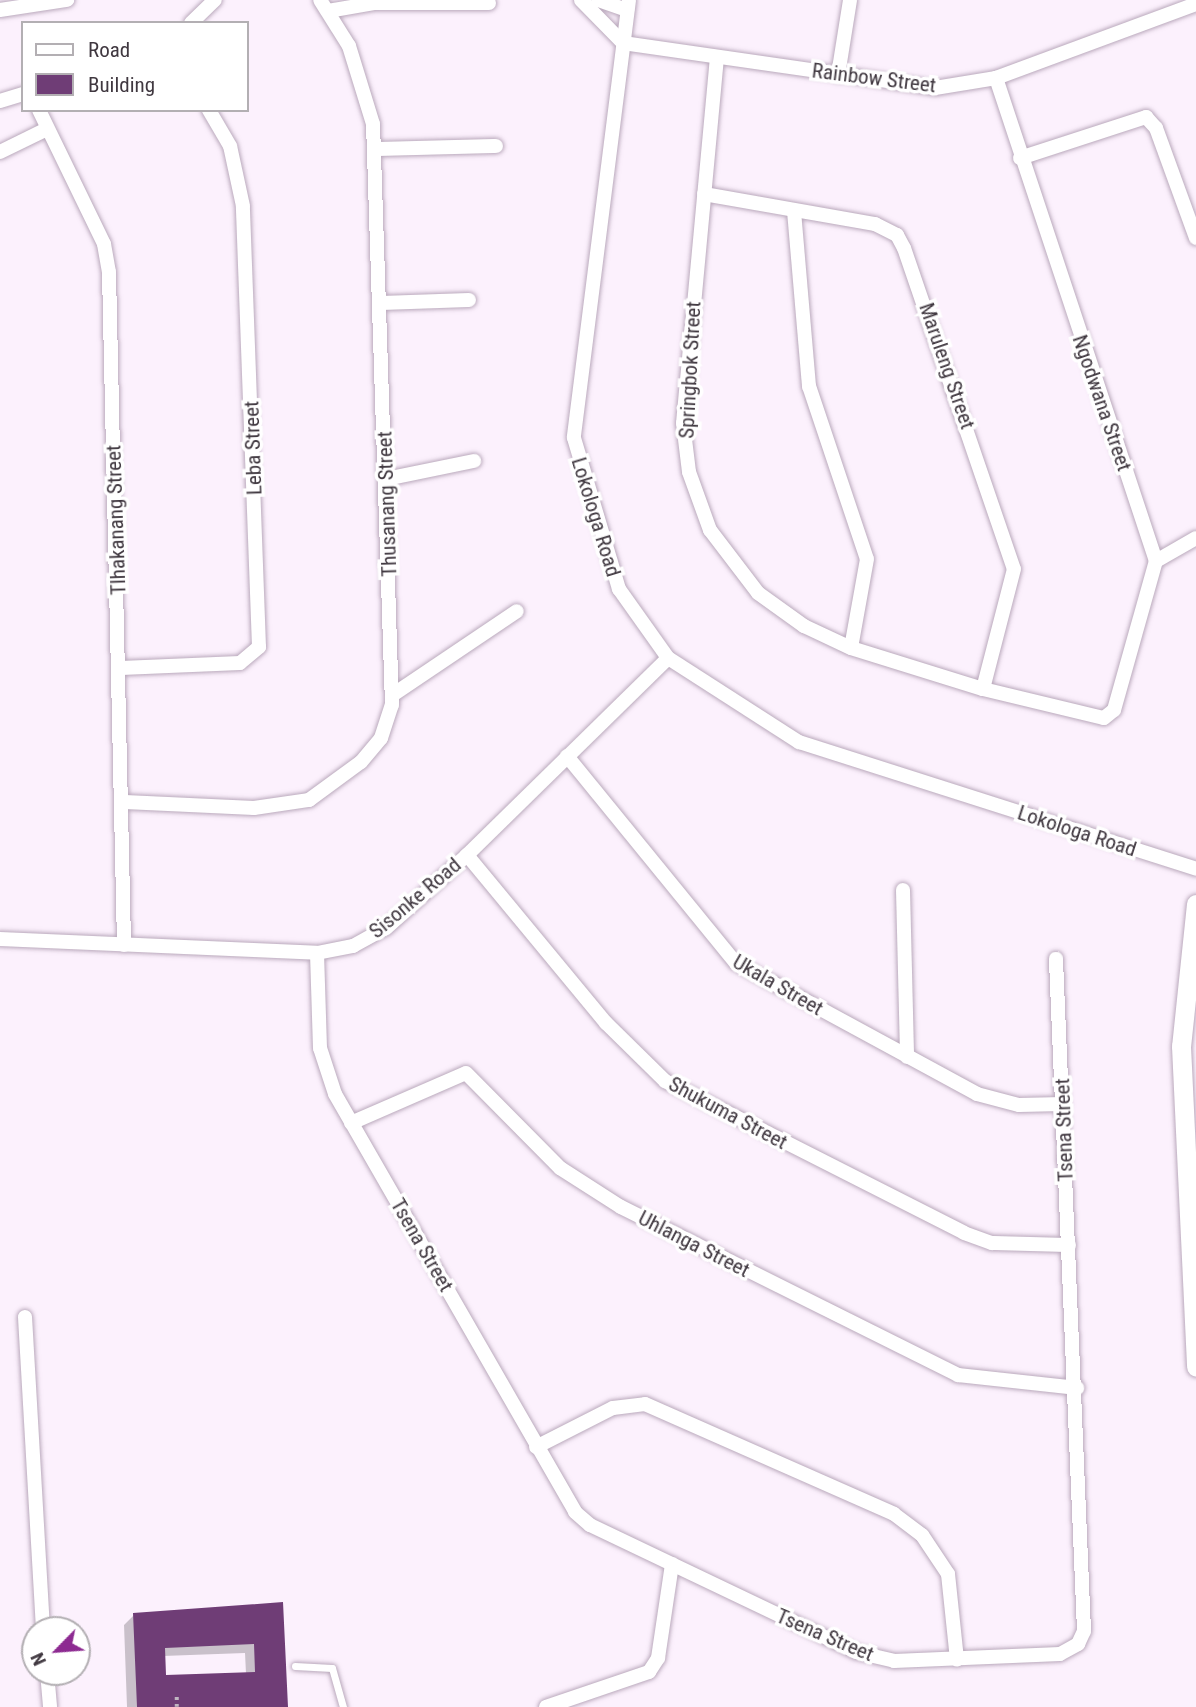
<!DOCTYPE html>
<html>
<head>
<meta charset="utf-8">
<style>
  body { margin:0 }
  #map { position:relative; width:1196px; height:1707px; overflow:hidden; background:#fcf1fd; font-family:"Roboto Condensed",sans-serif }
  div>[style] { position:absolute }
  .shadow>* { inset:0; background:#0003 }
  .building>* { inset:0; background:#6f3d76 }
  .path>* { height:3.5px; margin-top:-1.75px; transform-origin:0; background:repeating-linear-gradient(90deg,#c0b6c1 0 3.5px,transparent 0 7px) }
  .roads { filter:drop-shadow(0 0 2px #baa9bc) drop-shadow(0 0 2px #baa9bc) }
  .lane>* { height:7px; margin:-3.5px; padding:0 3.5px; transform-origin:3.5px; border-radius:3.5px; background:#fff }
  .street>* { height:14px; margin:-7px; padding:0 7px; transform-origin:7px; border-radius:7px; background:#fff }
  .secondary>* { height:19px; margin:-9.5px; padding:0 9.5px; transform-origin:9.5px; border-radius:9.5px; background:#fff }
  span { translate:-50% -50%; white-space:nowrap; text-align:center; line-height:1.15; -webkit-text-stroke:7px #fff; paint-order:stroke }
  .street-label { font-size:21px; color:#403840 }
  .legend { position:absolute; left:21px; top:21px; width:228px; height:91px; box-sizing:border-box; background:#fff; border:2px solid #b3afb3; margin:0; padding:9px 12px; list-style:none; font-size:21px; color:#403840 }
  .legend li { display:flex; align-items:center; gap:14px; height:35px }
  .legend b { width:35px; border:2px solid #b3afb3 }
  .north { position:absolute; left:21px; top:1616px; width:70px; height:70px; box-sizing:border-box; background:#fff; border:2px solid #b3afb3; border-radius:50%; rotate:245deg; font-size:19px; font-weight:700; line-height:28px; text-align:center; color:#403840 }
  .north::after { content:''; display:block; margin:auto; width:24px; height:32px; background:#8d2a91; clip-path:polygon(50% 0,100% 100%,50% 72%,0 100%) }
</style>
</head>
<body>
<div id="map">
  <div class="shadow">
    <i style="clip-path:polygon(evenodd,281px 1604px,286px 1707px,127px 1707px,124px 1625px,134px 1615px,281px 1604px,245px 1653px,246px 1674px,164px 1677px,163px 1656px,245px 1653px)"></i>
  </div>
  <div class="building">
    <i style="clip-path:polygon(evenodd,283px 1602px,288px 1707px,137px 1707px,133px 1613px,283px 1602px,254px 1644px,255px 1672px,166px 1675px,165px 1648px,254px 1644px)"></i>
  </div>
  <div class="path">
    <i style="left:177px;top:1697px;width:10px;rotate:90deg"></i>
  </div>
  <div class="roads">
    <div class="lane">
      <i style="left:295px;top:1666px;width:37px;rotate:3deg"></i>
      <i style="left:332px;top:1668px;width:41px;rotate:74.2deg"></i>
    </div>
    <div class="street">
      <i style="left:581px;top:0;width:60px;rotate:45.7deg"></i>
      <i style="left:623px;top:43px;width:315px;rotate:8.2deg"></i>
      <i style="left:935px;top:88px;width:62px;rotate:-9.3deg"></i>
      <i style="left:996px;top:78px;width:213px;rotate:-20.3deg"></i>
      <i style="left:598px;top:0;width:31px;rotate:19deg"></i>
      <i style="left:629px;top:0;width:441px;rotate:97.2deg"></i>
      <i style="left:574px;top:438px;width:158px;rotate:73.4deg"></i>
      <i style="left:619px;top:589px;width:85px;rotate:54.6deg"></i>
      <i style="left:668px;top:658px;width:156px;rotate:32.7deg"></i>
      <i style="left:799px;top:742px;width:417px;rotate:17.7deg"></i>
      <i style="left:0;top:10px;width:68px;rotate:-8.5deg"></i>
      <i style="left:328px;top:11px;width:48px;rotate:-9.7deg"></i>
      <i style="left:375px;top:3px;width:114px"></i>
      <i style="left:191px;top:23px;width:33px;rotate:-44deg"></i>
      <i style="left:717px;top:57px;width:368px;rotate:95.3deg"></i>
      <i style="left:683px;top:423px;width:49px;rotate:83deg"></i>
      <i style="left:689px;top:472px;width:62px;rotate:70.1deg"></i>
      <i style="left:710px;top:530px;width:79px;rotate:52.7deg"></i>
      <i style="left:758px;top:593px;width:57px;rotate:35.7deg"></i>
      <i style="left:804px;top:626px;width:52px;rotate:25.1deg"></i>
      <i style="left:851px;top:648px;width:138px;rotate:17.3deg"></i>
      <i style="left:983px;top:689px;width:124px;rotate:13.5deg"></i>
      <i style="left:1104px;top:718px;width:13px;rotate:-39deg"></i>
      <i style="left:1114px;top:710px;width:155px;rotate:-74.3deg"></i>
      <i style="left:1156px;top:561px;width:509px;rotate:-108.33deg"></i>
      <i style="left:838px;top:75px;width:76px;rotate:-80.9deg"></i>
      <i style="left:0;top:101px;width:24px;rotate:-17deg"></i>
      <i style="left:39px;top:110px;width:149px;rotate:64.1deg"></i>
      <i style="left:104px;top:244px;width:28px;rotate:80deg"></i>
      <i style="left:109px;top:272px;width:673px;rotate:88.72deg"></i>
      <i style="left:375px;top:149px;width:121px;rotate:-1.4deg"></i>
      <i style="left:0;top:152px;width:52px;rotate:-26.1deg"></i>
      <i style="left:1020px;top:158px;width:133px;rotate:-18deg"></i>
      <i style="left:1146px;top:117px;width:15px;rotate:48deg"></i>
      <i style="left:1156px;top:128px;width:117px;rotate:70deg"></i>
      <i style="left:704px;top:194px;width:174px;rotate:10deg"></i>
      <i style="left:875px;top:224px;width:25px;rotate:27deg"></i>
      <i style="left:897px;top:235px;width:15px;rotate:62deg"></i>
      <i style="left:904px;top:248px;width:339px;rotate:71.1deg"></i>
      <i style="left:1014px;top:569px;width:124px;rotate:104.5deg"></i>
      <i style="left:794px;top:211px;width:176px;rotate:85.1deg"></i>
      <i style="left:809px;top:386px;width:182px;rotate:71.5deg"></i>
      <i style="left:867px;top:559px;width:90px;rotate:100.2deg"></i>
      <i style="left:381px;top:303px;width:88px;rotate:-2deg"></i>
      <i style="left:386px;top:479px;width:90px;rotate:-11.6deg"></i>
      <i style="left:1156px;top:561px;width:46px;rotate:-29.9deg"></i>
      <i style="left:121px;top:668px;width:119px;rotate:-2.4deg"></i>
      <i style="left:240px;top:663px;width:25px;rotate:-40deg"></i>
      <i style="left:259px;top:647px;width:441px;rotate:-92.1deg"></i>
      <i style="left:243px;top:206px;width:61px;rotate:-102.2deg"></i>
      <i style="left:230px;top:146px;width:42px;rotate:-120.3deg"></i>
      <i style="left:394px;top:694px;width:148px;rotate:-34deg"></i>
      <i style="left:567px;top:756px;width:267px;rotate:50.8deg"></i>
      <i style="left:736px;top:963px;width:274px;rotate:28.5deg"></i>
      <i style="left:977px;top:1094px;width:43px;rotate:14.7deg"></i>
      <i style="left:1019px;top:1105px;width:44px;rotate:-1.3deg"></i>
      <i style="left:125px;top:802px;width:129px;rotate:2.7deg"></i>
      <i style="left:254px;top:808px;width:56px;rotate:-8.3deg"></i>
      <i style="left:309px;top:800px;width:64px;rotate:-36.2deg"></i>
      <i style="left:361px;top:762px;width:31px;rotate:-50deg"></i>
      <i style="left:381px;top:738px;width:35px;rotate:-72deg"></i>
      <i style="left:392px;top:705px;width:581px;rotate:-91.87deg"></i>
      <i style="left:373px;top:124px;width:82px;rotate:-107.1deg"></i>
      <i style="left:349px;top:46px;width:54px;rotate:-122.2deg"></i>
      <i style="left:467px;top:855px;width:218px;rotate:50.4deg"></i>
      <i style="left:606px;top:1023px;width:83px;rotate:44.5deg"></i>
      <i style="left:665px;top:1081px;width:335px;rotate:26.9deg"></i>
      <i style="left:964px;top:1233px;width:30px;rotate:20deg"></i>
      <i style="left:992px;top:1243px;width:77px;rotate:1.5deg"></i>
      <i style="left:903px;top:890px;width:167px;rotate:88.6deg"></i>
      <i style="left:0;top:939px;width:317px;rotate:2.5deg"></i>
      <i style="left:317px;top:953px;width:37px;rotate:-11deg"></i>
      <i style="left:353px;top:946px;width:38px;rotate:-29deg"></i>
      <i style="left:386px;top:928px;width:109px;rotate:-42deg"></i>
      <i style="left:467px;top:855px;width:281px;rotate:-44.4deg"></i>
      <i style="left:317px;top:953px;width:95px;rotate:88.2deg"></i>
      <i style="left:320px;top:1048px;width:48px;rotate:71.9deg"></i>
      <i style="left:335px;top:1094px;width:482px;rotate:60.1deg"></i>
      <i style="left:575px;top:1512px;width:20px;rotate:41deg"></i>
      <i style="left:590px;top:1525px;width:295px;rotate:25.5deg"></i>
      <i style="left:856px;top:1652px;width:39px;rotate:13deg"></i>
      <i style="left:894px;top:1661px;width:166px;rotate:-2.4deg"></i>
      <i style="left:1060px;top:1654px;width:21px;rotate:-29deg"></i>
      <i style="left:1078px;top:1644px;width:14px;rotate:-65deg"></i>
      <i style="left:1084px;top:1631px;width:673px;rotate:-92.39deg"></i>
      <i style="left:351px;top:1123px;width:125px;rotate:-23.5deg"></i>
      <i style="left:466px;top:1073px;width:134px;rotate:45.3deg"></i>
      <i style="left:560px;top:1168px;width:72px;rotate:32.6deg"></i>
      <i style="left:621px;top:1207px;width:377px;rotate:26.5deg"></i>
      <i style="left:958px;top:1375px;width:120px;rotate:6.2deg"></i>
      <i style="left:25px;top:1317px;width:314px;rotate:86.7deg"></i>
      <i style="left:536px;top:1447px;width:86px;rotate:-26.9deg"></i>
      <i style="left:613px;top:1408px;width:32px;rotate:-7deg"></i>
      <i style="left:645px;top:1404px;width:272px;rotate:23.8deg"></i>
      <i style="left:894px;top:1514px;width:35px;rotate:37deg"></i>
      <i style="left:922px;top:1535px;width:47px;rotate:56.3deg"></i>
      <i style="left:948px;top:1574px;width:86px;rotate:84deg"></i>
      <i style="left:47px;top:1672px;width:35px;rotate:85deg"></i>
      <i style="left:546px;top:1707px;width:109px;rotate:-18.8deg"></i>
      <i style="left:649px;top:1672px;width:17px;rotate:-57deg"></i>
      <i style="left:658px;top:1658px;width:95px;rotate:-81.5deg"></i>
    </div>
    <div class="secondary">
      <i style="left:1196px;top:904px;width:143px;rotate:96deg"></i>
      <i style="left:1181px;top:1046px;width:321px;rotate:87.3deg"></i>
    </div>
  </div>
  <div class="street-label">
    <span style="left:874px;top:78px;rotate:7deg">Rainbow Street</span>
    <span style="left:947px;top:366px;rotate:71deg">Maruleng Street</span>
    <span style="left:690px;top:370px;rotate:-87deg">Springbok Street</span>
    <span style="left:1102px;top:403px;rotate:71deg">Ngodwana Street</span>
    <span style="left:253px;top:448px;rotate:-92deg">Leba Street</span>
    <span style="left:387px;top:504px;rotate:-92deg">Thusanang Street</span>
    <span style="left:596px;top:517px;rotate:73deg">Lokologa Road</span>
    <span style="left:116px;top:520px;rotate:-92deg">Tlhakanang Street</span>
    <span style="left:1077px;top:831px;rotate:18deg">Lokologa Road</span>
    <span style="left:415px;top:898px;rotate:-40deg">Sisonke Road</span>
    <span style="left:778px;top:985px;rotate:30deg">Ukala Street</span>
    <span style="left:728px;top:1113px;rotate:28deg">Shukuma Street</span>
    <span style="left:1064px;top:1130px;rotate:-92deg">Tsena Street</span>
    <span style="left:694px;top:1244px;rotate:27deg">Uhlanga Street</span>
    <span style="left:422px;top:1245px;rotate:60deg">Tsena Street</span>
    <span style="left:825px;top:1635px;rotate:23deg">Tsena Street</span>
  </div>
  <ul class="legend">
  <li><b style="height:9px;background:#fff"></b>Road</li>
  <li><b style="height:19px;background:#6f3d76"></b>Building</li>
  </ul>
  <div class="north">N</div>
</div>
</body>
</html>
